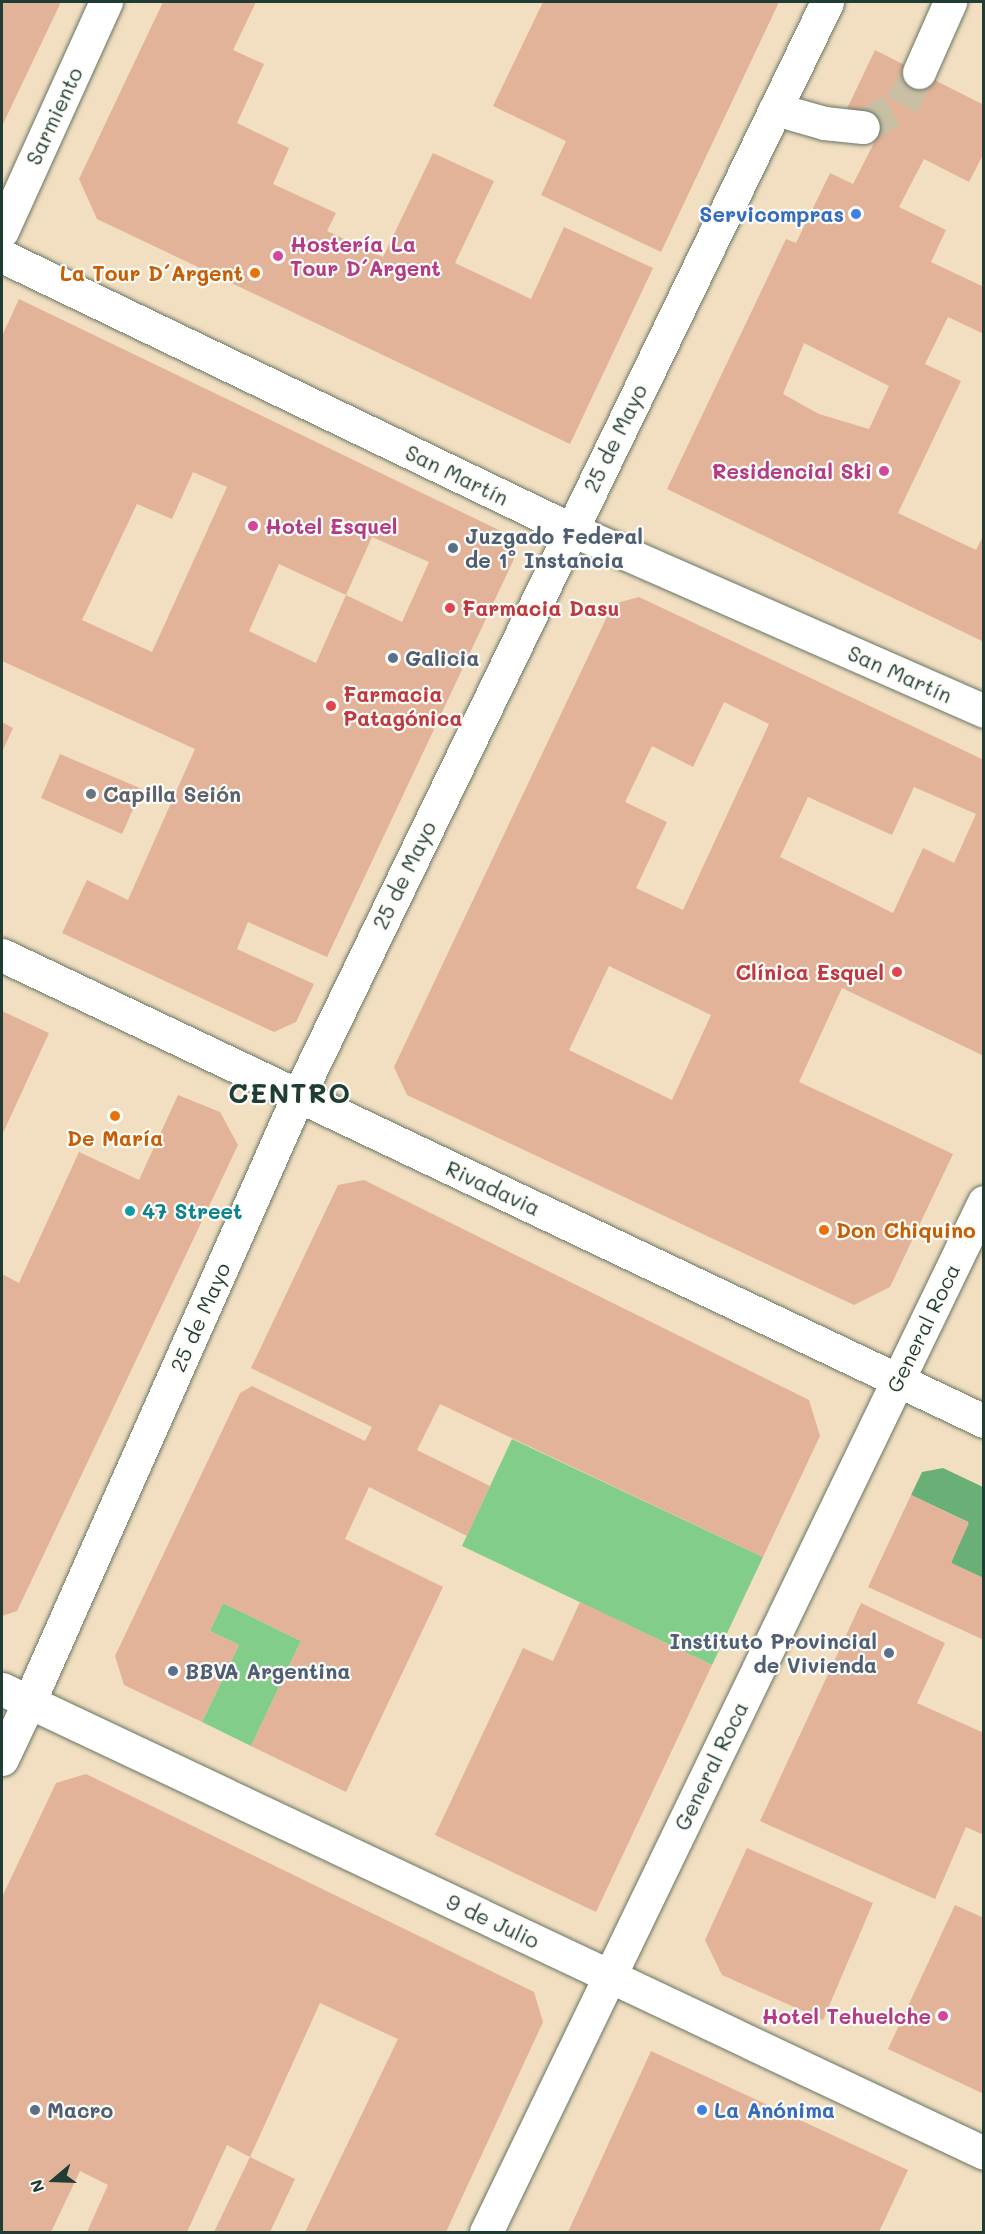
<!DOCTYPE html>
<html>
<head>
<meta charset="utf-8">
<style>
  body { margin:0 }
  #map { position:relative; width:985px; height:2234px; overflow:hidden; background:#f2dfc1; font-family:Mali,sans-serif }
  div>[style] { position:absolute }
  .green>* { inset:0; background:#83cd8a }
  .forest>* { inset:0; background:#6ab076 }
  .building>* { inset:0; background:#e2b398 }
  .minor-tunnel>* { height:33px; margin-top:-16.5px; transform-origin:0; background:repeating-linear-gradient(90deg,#c8bfa5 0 33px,transparent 0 49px) }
  .roads { filter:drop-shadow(0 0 2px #697665) drop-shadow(0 0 2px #697665) }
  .minor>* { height:33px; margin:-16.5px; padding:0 16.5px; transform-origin:16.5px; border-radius:16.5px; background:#fff }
  .dots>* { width:16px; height:16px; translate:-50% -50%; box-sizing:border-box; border:3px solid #fdfcf7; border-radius:50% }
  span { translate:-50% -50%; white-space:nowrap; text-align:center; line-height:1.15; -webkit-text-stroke:4.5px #fdfcf7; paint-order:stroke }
  .street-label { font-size:21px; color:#1f3d34 }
  .shop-label { font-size:21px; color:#366cbe; font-weight:700 }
  .right { translate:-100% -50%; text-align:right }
  .left { translate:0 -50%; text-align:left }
  .hotel-label { font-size:21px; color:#b23c85; font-weight:700 }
  .food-label { font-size:21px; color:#c56008; font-weight:700 }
  .service-label { font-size:21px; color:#4e5e75; font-weight:700 }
  .health-label { font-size:21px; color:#be3a42; font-weight:700 }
  .worship-label { font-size:21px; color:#5b616d; font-weight:700 }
  .culture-label { font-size:21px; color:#0d838f; font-weight:700 }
  .district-label { font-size:27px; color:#1f3d34; font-weight:700; letter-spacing:1.5px }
  .frame { position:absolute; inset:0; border:3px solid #1f3d34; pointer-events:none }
  .north { position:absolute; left:24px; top:2150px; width:60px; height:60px; -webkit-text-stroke:4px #fdfcf7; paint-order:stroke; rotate:251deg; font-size:16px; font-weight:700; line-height:24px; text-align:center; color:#1f3d34 }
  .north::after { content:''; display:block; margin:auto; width:21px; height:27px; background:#1f3d34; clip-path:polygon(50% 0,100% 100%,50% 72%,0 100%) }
</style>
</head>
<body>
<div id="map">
  <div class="green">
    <i style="clip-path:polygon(512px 1439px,763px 1557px,712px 1665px,462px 1546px)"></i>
    <i style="clip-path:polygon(223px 1603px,301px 1641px,251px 1746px,202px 1722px,239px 1645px,210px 1631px)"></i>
  </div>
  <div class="forest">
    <i style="clip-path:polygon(943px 1468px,983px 1487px,983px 1578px,951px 1563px,968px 1522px,911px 1495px,922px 1472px)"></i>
  </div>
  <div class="building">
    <i style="clip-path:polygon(2px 2px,61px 2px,2px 126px)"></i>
    <i style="clip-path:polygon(163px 2px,256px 2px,233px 50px,264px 64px,237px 123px,289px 148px,273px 184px,336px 213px,327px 231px,383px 257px,433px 153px,494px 181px,455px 263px,531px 299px,564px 227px,653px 268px,570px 444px,97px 219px,79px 179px)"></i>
    <i style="clip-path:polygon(543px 2px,779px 2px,661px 252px,541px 195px,566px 141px,493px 106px)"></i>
    <i style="clip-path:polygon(evenodd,875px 50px,984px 105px,984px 153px,969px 182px,924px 159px,899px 207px,946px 230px,931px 262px,984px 287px,984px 334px,948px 317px,925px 364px,961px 381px,898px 513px,976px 550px,984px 534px,984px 642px,667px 489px,786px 239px,796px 243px,830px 173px,853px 184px,878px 135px,843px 117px,875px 50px,804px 343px,889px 386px,869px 429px,819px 414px,783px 394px,804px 343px)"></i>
    <i style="clip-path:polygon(evenodd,19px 299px,501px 531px,514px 559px,327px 957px,248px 922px,237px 949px,314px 984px,296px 1022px,274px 1032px,62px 933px,87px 880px,128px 900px,195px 749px,2px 661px,2px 336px,19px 299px,193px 472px,227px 487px,152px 652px,82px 620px,137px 504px,172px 519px,193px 472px,19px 299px,372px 537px,429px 562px,402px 622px,346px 595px,316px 663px,249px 631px,279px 564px,346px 595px,372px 537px)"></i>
    <i style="clip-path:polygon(evenodd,639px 597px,984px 760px,984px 1056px,842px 988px,799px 1082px,953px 1154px,890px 1287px,854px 1305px,407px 1095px,394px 1067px,613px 604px,639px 597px,724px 702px,769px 724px,683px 910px,636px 888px,667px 822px,625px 802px,652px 746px,693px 767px,724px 702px,639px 597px,914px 787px,976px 814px,954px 863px,923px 848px,893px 913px,780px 857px,808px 797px,892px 835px,914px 787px,639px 597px,609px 966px,711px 1015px,672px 1100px,569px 1050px,609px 966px)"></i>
    <i style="clip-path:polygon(2px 722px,13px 728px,2px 752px)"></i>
    <i style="clip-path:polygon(60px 754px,142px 789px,122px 834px,41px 798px)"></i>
    <i style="clip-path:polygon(2px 1011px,49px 1033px,2px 1135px)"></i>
    <i style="clip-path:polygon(178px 1095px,220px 1112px,238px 1145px,17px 1611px,2px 1616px,2px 1274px,19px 1283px,79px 1152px,139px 1180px)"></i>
    <i style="clip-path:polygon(364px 1180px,809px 1400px,820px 1436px,763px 1557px,440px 1404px,417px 1450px,490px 1486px,467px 1536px,369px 1487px,345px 1539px,443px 1587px,346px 1792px,251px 1746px,301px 1641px,223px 1603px,210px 1631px,239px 1645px,202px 1722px,124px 1685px,115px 1656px,240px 1393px,252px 1386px,365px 1441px,372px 1427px,251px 1368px,338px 1185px)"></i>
    <i style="clip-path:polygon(911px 1495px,969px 1523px,951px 1563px,984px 1578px,984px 1640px,868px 1587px)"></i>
    <i style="clip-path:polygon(580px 1602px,712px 1665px,596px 1912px,435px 1835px,523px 1648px,553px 1661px)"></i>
    <i style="clip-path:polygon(861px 1603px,945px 1643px,917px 1703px,984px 1733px,984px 1835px,966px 1827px,935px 1899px,760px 1821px)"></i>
    <i style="clip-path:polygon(86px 1774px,534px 1992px,543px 2022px,446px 2232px,305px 2232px,398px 2039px,320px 2003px,250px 2157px,227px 2145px,187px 2232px,87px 2232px,108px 2185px,80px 2171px,51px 2232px,2px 2232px,2px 1897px,56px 1783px)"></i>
    <i style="clip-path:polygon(747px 1848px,873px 1903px,823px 2020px,722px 1975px,705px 1940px)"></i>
    <i style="clip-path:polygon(955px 1905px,984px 1918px,984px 2094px,888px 2049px)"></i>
    <i style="clip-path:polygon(651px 2051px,908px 2170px,879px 2232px,568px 2232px)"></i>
    <i style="clip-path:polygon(250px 2157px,295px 2179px,270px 2232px,214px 2232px)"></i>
  </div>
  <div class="minor-tunnel">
    <i style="left:863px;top:127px;width:45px;rotate:-30.5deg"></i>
    <i style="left:902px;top:104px;width:36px;rotate:-62deg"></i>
  </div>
  <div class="roads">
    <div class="minor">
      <i style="left:919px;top:72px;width:77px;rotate:-66.1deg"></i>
      <i style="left:775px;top:109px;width:51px;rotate:15.9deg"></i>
      <i style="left:824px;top:123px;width:39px;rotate:6deg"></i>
      <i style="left:2px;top:231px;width:252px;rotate:-65.6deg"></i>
      <i style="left:2px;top:256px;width:630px;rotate:25.67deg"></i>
      <i style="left:570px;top:529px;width:452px;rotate:23.7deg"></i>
      <i style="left:2px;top:955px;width:1087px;rotate:25.39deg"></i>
      <i style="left:2px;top:1689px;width:1086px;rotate:25.29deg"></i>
      <i style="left:2px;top:1759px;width:63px;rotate:-64.7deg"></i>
      <i style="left:29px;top:1702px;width:663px;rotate:-66.06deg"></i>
      <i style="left:298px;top:1096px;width:1215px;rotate:-64.19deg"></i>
      <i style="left:486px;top:2232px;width:1144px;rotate:-64.2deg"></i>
    </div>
  </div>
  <div class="dots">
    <i style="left:856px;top:214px;background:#3f7fe0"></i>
    <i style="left:278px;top:256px;background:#d1479c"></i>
    <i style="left:255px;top:273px;background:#e8710a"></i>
    <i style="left:884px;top:471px;background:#d1479c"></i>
    <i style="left:253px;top:526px;background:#d1479c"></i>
    <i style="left:453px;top:548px;background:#5c6f8a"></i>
    <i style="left:450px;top:608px;background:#e0444e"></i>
    <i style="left:393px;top:658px;background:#5c6f8a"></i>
    <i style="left:331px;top:706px;background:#e0444e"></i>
    <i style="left:91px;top:794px;background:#6b7280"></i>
    <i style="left:897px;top:972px;background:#e0444e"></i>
    <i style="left:115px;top:1116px;background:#e8710a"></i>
    <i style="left:130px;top:1211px;background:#0f9aa8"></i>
    <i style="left:824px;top:1230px;background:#e8710a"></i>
    <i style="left:889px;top:1653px;background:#5c6f8a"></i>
    <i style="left:173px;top:1671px;background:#5c6f8a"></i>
    <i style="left:943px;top:2016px;background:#d1479c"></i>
    <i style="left:35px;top:2110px;background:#5c6f8a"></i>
    <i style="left:702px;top:2110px;background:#3f7fe0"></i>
  </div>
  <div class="street-label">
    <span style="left:54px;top:116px;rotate:-65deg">Sarmiento</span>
    <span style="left:615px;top:438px;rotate:-64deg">25 de Mayo</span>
    <span style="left:457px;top:475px;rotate:26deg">San Martín</span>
    <span style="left:900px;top:674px;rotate:24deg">San Martín</span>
    <span style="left:404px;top:875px;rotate:-64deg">25 de Mayo</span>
    <span style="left:493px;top:1188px;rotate:25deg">Rivadavia</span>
    <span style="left:200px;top:1317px;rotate:-66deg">25 de Mayo</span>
    <span style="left:923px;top:1328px;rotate:-64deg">General Roca</span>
    <span style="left:711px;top:1766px;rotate:-64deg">General Roca</span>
    <span style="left:493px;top:1921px;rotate:25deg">9 de Julio</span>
  </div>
  <div class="shop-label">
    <span class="right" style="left:844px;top:214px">Servicompras</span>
    <span class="left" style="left:714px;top:2110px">La Anónima</span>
  </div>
  <div class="hotel-label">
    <span class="left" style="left:290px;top:256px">Hostería La<br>Tour D´Argent</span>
    <span class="right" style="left:872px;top:471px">Residencial Ski</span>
    <span class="left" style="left:265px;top:526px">Hotel Esquel</span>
    <span class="right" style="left:931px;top:2016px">Hotel Tehuelche</span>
  </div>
  <div class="food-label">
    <span class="right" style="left:243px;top:273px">La Tour D´Argent</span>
    <span style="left:115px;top:1138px">De María</span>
    <span class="left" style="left:836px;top:1230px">Don Chiquino</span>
  </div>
  <div class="service-label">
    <span class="left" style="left:465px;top:548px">Juzgado Federal<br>de 1° Instancia</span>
    <span class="left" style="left:405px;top:658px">Galicia</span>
    <span class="right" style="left:877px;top:1653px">Instituto Provincial<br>de Vivienda</span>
    <span class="left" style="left:185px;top:1671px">BBVA Argentina</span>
    <span class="left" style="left:47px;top:2110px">Macro</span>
  </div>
  <div class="health-label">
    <span class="left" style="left:462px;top:608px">Farmacia Dasu</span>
    <span class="left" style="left:343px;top:706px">Farmacia<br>Patagónica</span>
    <span class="right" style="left:884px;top:972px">Clínica Esquel</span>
  </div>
  <div class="worship-label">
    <span class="left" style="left:103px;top:794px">Capilla Seión</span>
  </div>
  <div class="culture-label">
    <span class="left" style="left:142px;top:1211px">47 Street</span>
  </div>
  <div class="district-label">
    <span style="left:290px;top:1093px">CENTRO</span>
  </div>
  <div class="frame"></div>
  <div class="north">N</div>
</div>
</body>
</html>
